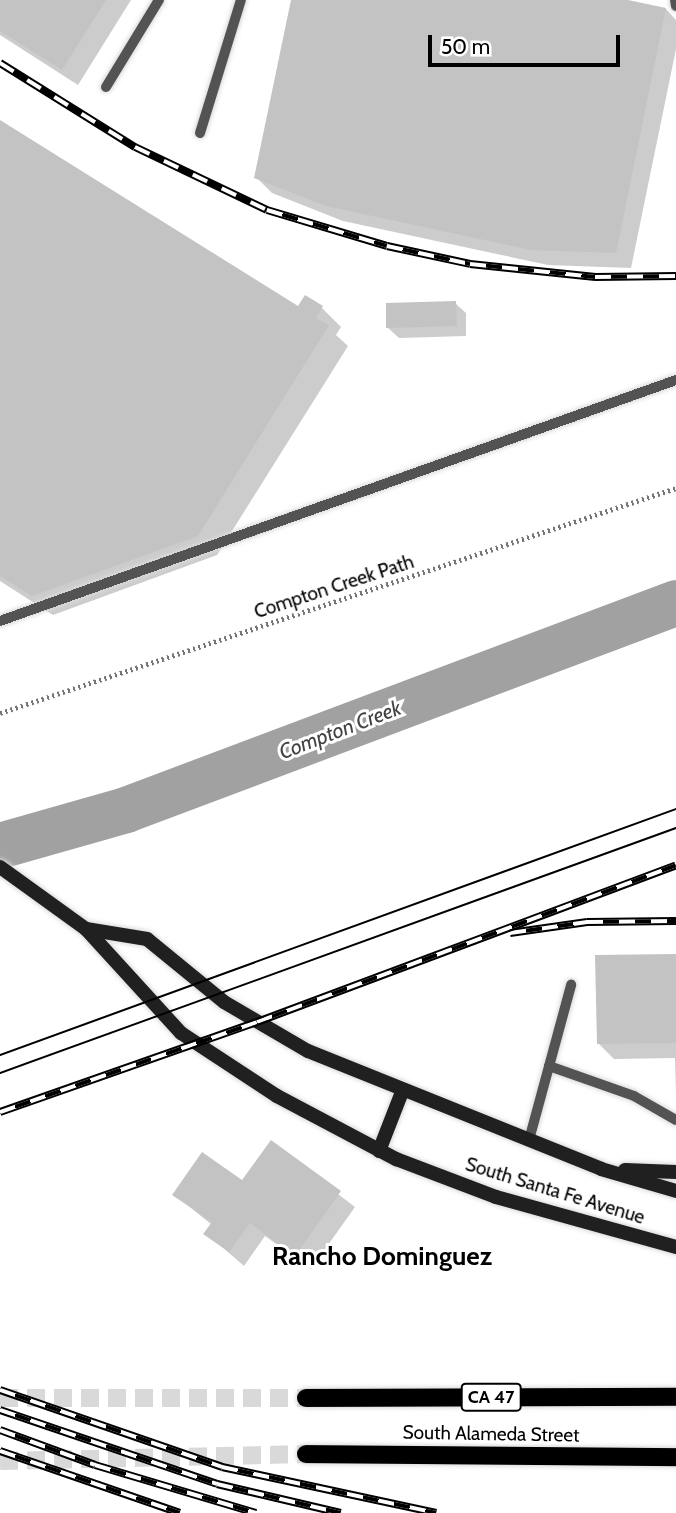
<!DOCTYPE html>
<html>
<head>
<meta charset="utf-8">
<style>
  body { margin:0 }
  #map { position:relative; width:676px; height:1513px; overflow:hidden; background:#fff; font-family:Cabin,sans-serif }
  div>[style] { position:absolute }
  .shadow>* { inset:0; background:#0003 }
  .river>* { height:46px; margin:-23px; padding:0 23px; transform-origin:23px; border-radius:23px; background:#a1a1a1 }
  .building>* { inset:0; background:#c3c3c3 }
  .primary-tunnel>* { height:18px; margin-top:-9px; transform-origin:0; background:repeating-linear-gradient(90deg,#d9d9d9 0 18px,transparent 0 27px) }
  .path>* { height:4.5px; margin-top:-2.25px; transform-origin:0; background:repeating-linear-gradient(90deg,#757575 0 2px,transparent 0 5.5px) }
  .roads { filter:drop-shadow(0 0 2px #dbdbdb) drop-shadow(0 0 2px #dbdbdb) }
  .lane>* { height:10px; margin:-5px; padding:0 5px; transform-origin:5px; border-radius:5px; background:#535353 }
  .secondary>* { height:14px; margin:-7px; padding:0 7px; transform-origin:7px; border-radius:7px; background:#202020 }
  .primary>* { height:18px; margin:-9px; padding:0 9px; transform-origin:9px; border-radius:9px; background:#000 }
  .tram>* { height:2px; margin:-1px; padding:0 1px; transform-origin:1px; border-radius:1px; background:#000 }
  .rail>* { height:8px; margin-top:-4px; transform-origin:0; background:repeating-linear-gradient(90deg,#fff 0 16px,#000 0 32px); box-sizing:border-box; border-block:2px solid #000 }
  span { translate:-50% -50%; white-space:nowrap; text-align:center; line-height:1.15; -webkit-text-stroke:6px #fff; paint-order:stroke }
  .shield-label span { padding:2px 5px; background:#fff; border:2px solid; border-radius:5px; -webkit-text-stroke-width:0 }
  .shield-label { font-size:18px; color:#000; font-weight:700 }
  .street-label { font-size:19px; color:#000 }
  .water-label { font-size:21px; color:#424242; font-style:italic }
  .district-label { font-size:26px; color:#000; font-weight:700 }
  .scale { position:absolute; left:428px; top:35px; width:192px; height:32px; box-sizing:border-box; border:4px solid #000; border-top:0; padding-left:9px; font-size:21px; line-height:24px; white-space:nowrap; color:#000; -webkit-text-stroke:5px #fff; paint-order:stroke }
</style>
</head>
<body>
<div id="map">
  <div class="shadow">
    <i style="clip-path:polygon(0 0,131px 0,78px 85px,0 35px)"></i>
    <i style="clip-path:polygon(292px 0,619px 0,666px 9px,676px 20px,676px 49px,631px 268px,548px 265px,343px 221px,272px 193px,256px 177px)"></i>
    <i style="clip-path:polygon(0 122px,299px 309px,322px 308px,341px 327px,336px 335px,348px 346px,217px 555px,53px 615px,0 581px)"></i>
    <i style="clip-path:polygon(455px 303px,466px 313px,466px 336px,399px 338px,388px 328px)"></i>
    <i style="clip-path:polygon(676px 956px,676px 1095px,675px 1058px,614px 1059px,599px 1044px)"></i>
    <i style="clip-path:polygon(271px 1143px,355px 1207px,311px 1269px,265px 1236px,244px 1266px,206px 1233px,212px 1225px,175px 1195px,243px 1183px)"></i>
  </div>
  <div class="river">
    <i style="left:0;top:846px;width:131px;rotate:-15.9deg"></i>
    <i style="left:126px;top:810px;width:588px;rotate:-20.62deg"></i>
  </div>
  <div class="building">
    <i style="clip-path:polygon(0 0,106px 0,62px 70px,0 31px)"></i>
    <i style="clip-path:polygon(291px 0,628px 0,666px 8px,616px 253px,531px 250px,326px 206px,254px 178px)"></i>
    <i style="clip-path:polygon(0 120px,298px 306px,305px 295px,323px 306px,316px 318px,329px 325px,198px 536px,32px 596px,0 576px)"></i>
    <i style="clip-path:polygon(456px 301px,457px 326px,386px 328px,386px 303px)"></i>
    <i style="clip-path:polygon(676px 954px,676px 1043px,597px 1044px,595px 955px)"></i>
    <i style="clip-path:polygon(271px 1140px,341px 1191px,295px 1256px,250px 1223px,229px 1252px,203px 1234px,212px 1222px,172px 1195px,202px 1152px,242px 1180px)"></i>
  </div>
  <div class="primary-tunnel">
    <i style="left:0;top:1398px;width:306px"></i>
    <i style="left:0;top:1461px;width:306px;rotate:-1.3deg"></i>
  </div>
  <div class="path">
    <i style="left:0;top:713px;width:712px;rotate:-18.41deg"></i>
  </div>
  <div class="roads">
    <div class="lane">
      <i style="left:675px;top:0;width:6px;rotate:81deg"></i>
      <i style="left:106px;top:87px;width:102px;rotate:-58.7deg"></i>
      <i style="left:200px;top:133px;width:139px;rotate:-72.9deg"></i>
      <i style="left:0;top:621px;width:718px;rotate:-19.62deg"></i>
      <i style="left:549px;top:1066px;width:90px;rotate:19.4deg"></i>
      <i style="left:634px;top:1096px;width:48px;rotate:29.7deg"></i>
      <i style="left:529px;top:1140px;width:161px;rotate:-74.8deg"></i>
    </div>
    <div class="secondary">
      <i style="left:0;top:867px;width:106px;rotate:35.8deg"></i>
      <i style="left:86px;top:929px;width:141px;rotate:47.6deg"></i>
      <i style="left:181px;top:1033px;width:115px;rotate:33.3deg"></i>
      <i style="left:277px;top:1096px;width:135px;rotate:27.9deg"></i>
      <i style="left:396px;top:1159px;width:107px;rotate:20.8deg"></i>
      <i style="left:496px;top:1197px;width:187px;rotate:15.5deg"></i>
      <i style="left:86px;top:929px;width:62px;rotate:9.3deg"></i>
      <i style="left:147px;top:939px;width:99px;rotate:39.3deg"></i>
      <i style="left:224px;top:1002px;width:97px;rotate:30.3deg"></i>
      <i style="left:308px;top:1051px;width:316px;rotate:21.9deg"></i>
      <i style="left:601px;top:1169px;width:78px;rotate:16.3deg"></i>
      <i style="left:379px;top:1151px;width:63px;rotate:-68.7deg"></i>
      <i style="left:625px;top:1170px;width:51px;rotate:2.2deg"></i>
    </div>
    <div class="primary">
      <i style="left:306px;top:1398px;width:370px;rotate:-0.2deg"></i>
      <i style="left:306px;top:1454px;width:370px;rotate:0.5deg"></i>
    </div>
  </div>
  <div class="tram">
    <i style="left:0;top:1055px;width:719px;rotate:-20deg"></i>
    <i style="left:0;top:1073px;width:719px;rotate:-19.92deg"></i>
  </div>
  <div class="rail">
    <i style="left:0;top:63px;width:159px;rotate:31.9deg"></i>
    <i style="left:135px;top:147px;width:146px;rotate:25.5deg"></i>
    <i style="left:267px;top:210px;width:125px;rotate:16.7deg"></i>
    <i style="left:387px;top:246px;width:85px;rotate:12.2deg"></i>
    <i style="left:470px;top:264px;width:126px;rotate:5.9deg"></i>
    <i style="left:595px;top:277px;width:81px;rotate:-0.7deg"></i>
    <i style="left:510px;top:933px;width:78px;rotate:-8.1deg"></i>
    <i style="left:587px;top:922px;width:89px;rotate:-0.6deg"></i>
    <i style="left:0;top:1112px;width:272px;rotate:-19.3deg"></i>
    <i style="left:257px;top:1022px;width:447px;rotate:-20.5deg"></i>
    <i style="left:0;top:1390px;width:235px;rotate:19.1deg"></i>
    <i style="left:222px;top:1467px;width:219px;rotate:12.1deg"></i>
    <i style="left:0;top:1410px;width:229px;rotate:18.8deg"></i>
    <i style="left:217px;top:1484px;width:127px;rotate:13.2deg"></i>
    <i style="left:0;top:1430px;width:101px;rotate:20.2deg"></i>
    <i style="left:95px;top:1465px;width:168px;rotate:16.6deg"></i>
    <i style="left:0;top:1451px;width:190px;rotate:19deg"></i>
  </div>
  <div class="shield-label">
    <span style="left:491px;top:1397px">CA 47</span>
  </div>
  <div class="street-label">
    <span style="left:334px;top:587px;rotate:-18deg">Compton Creek Path</span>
    <span style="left:555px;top:1191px;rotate:17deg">South Santa Fe Avenue</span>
    <span style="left:491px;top:1434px;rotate:1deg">South Alameda Street</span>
  </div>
  <div class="water-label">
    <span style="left:340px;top:730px;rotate:-21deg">Compton Creek</span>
  </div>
  <div class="district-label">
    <span style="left:382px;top:1257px">Rancho Dominguez</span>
  </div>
  <div class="scale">50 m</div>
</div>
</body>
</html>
